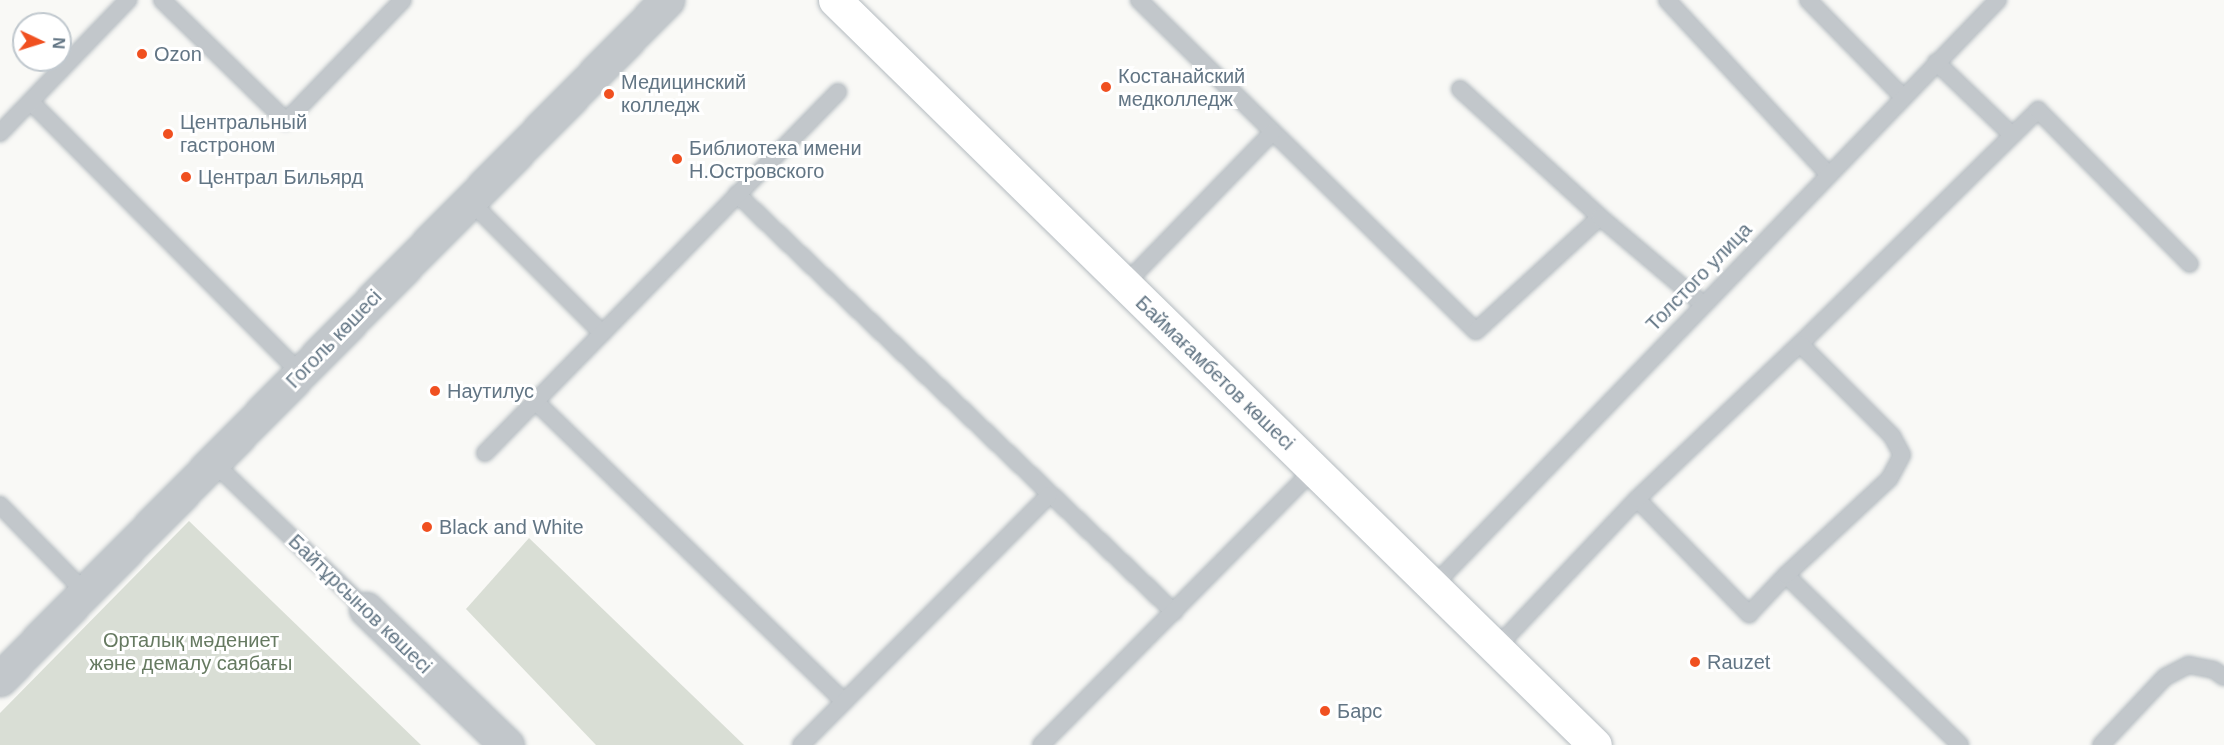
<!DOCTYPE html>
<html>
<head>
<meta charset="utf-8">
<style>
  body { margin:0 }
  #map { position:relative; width:2224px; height:745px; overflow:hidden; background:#f9f9f6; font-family:Helvetica,sans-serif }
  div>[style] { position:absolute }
  .green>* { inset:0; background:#d9ded5 }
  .roads { filter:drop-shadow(0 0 2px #b4bbc0) drop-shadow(0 0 2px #b4bbc0) }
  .lane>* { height:16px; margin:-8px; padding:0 8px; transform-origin:8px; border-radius:8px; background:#c2c7cb }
  .street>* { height:33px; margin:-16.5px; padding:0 16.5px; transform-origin:16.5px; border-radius:16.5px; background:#c2c7cb }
  .secondary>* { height:33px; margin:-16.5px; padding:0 16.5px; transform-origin:16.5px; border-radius:16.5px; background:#fff }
  .dots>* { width:16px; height:16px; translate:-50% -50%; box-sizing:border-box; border:3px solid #fff; border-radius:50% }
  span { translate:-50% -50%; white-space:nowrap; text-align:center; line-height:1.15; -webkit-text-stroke:6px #fff; paint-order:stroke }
  .poi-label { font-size:20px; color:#627584 }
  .left { translate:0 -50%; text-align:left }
  .street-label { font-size:20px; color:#627584 }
  .park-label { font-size:20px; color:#667a61 }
  .north { position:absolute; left:12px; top:12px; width:60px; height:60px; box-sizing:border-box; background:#fff; border:2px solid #c0c8ce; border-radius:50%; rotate:94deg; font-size:16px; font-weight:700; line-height:24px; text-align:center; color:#627584 }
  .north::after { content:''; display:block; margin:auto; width:21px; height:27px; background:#f05020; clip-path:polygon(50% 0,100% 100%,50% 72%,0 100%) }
</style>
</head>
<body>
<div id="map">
  <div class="green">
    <i style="clip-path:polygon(189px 521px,421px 745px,0 745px,0 713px)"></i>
    <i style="clip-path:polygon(529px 538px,744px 745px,596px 745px,466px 609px)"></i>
  </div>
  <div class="roads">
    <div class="lane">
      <i style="left:162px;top:0;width:173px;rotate:44.3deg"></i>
      <i style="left:286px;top:121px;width:168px;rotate:-46deg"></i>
      <i style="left:1139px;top:0;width:472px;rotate:44.5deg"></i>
      <i style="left:1476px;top:331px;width:168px;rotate:-42.6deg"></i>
      <i style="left:1667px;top:0;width:237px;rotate:47.2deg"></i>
      <i style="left:1808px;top:0;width:134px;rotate:45.6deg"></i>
      <i style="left:1936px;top:62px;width:105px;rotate:43.8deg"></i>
      <i style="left:1460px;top:89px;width:190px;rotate:42.4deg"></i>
      <i style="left:1600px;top:217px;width:135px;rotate:40.2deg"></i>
      <i style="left:31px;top:102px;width:382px;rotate:45.2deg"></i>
      <i style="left:0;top:133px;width:185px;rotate:-46.1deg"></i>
      <i style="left:737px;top:194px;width:605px;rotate:43.73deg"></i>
      <i style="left:470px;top:201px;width:187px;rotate:45deg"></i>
      <i style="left:1125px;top:284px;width:212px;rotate:-45.8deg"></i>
      <i style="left:1800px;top:344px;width:334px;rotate:-44.5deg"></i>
      <i style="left:2038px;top:110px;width:216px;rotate:45.4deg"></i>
      <i style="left:535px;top:401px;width:431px;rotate:44.2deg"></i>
      <i style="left:485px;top:453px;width:505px;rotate:-45.64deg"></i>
      <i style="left:213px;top:462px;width:212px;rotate:43.9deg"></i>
      <i style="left:1637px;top:499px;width:161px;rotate:45.8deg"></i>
      <i style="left:1749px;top:614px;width:54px;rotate:-46.5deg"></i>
      <i style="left:1786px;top:575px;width:243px;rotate:44.3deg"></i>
      <i style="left:0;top:505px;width:122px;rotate:45.7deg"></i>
      <i style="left:1433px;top:586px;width:814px;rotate:-46.05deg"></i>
      <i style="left:1496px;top:648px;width:205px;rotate:-46.6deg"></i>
      <i style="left:1637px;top:499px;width:225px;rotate:-43.6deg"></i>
      <i style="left:1800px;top:344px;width:130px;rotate:45deg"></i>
      <i style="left:1892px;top:436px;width:21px;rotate:62deg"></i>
      <i style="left:1902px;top:455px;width:27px;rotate:118deg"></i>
      <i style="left:1889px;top:479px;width:141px;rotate:137deg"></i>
      <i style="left:801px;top:745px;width:352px;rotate:-45.2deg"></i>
      <i style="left:1041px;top:745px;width:388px;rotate:-45.3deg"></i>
      <i style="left:2101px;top:745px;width:93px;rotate:-46.7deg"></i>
      <i style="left:2165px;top:677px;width:27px;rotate:-27deg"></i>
      <i style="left:2189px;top:665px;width:25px;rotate:11deg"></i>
      <i style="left:2214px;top:670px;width:12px;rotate:35deg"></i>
    </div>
    <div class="street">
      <i style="left:366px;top:609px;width:196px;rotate:44deg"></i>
      <i style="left:0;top:679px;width:952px;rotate:-45.51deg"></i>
    </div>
    <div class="secondary">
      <i style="left:835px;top:0;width:1064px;rotate:44.43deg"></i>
    </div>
  </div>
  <div class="dots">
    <i style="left:142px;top:54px;background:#f05020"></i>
    <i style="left:1106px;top:87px;background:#f05020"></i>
    <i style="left:609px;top:94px;background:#f05020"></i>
    <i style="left:168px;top:134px;background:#f05020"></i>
    <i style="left:677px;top:159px;background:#f05020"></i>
    <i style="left:186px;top:177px;background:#f05020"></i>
    <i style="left:435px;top:391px;background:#f05020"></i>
    <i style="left:427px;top:527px;background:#f05020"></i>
    <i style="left:1695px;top:662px;background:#f05020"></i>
    <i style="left:1325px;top:711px;background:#f05020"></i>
  </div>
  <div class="poi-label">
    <span class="left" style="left:154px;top:54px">Ozon</span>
    <span class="left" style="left:1118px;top:88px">Костанайский<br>медколледж</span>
    <span class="left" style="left:621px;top:94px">Медицинский<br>колледж</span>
    <span class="left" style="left:180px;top:134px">Центральный<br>гастроном</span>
    <span class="left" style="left:689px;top:160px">Библиотека имени<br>Н.Островского</span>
    <span class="left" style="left:198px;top:177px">Централ Бильярд</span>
    <span class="left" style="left:447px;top:391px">Наутилус</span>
    <span class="left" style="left:439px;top:527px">Black and White</span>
    <span class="left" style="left:1707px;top:662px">Rauzet</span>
    <span class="left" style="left:1337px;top:711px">Барс</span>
  </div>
  <div class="street-label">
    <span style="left:1699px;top:277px;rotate:-46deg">Толстого улица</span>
    <span style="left:334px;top:339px;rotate:-46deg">Гоголь көшесі</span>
    <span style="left:1215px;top:373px;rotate:44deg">Баймағамбетов көшесі</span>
    <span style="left:360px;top:604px;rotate:44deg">Байтұрсынов көшесі</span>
  </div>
  <div class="park-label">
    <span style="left:191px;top:652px">Орталық мәдениет<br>және демалу саябағы</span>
  </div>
  <div class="north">N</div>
</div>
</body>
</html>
